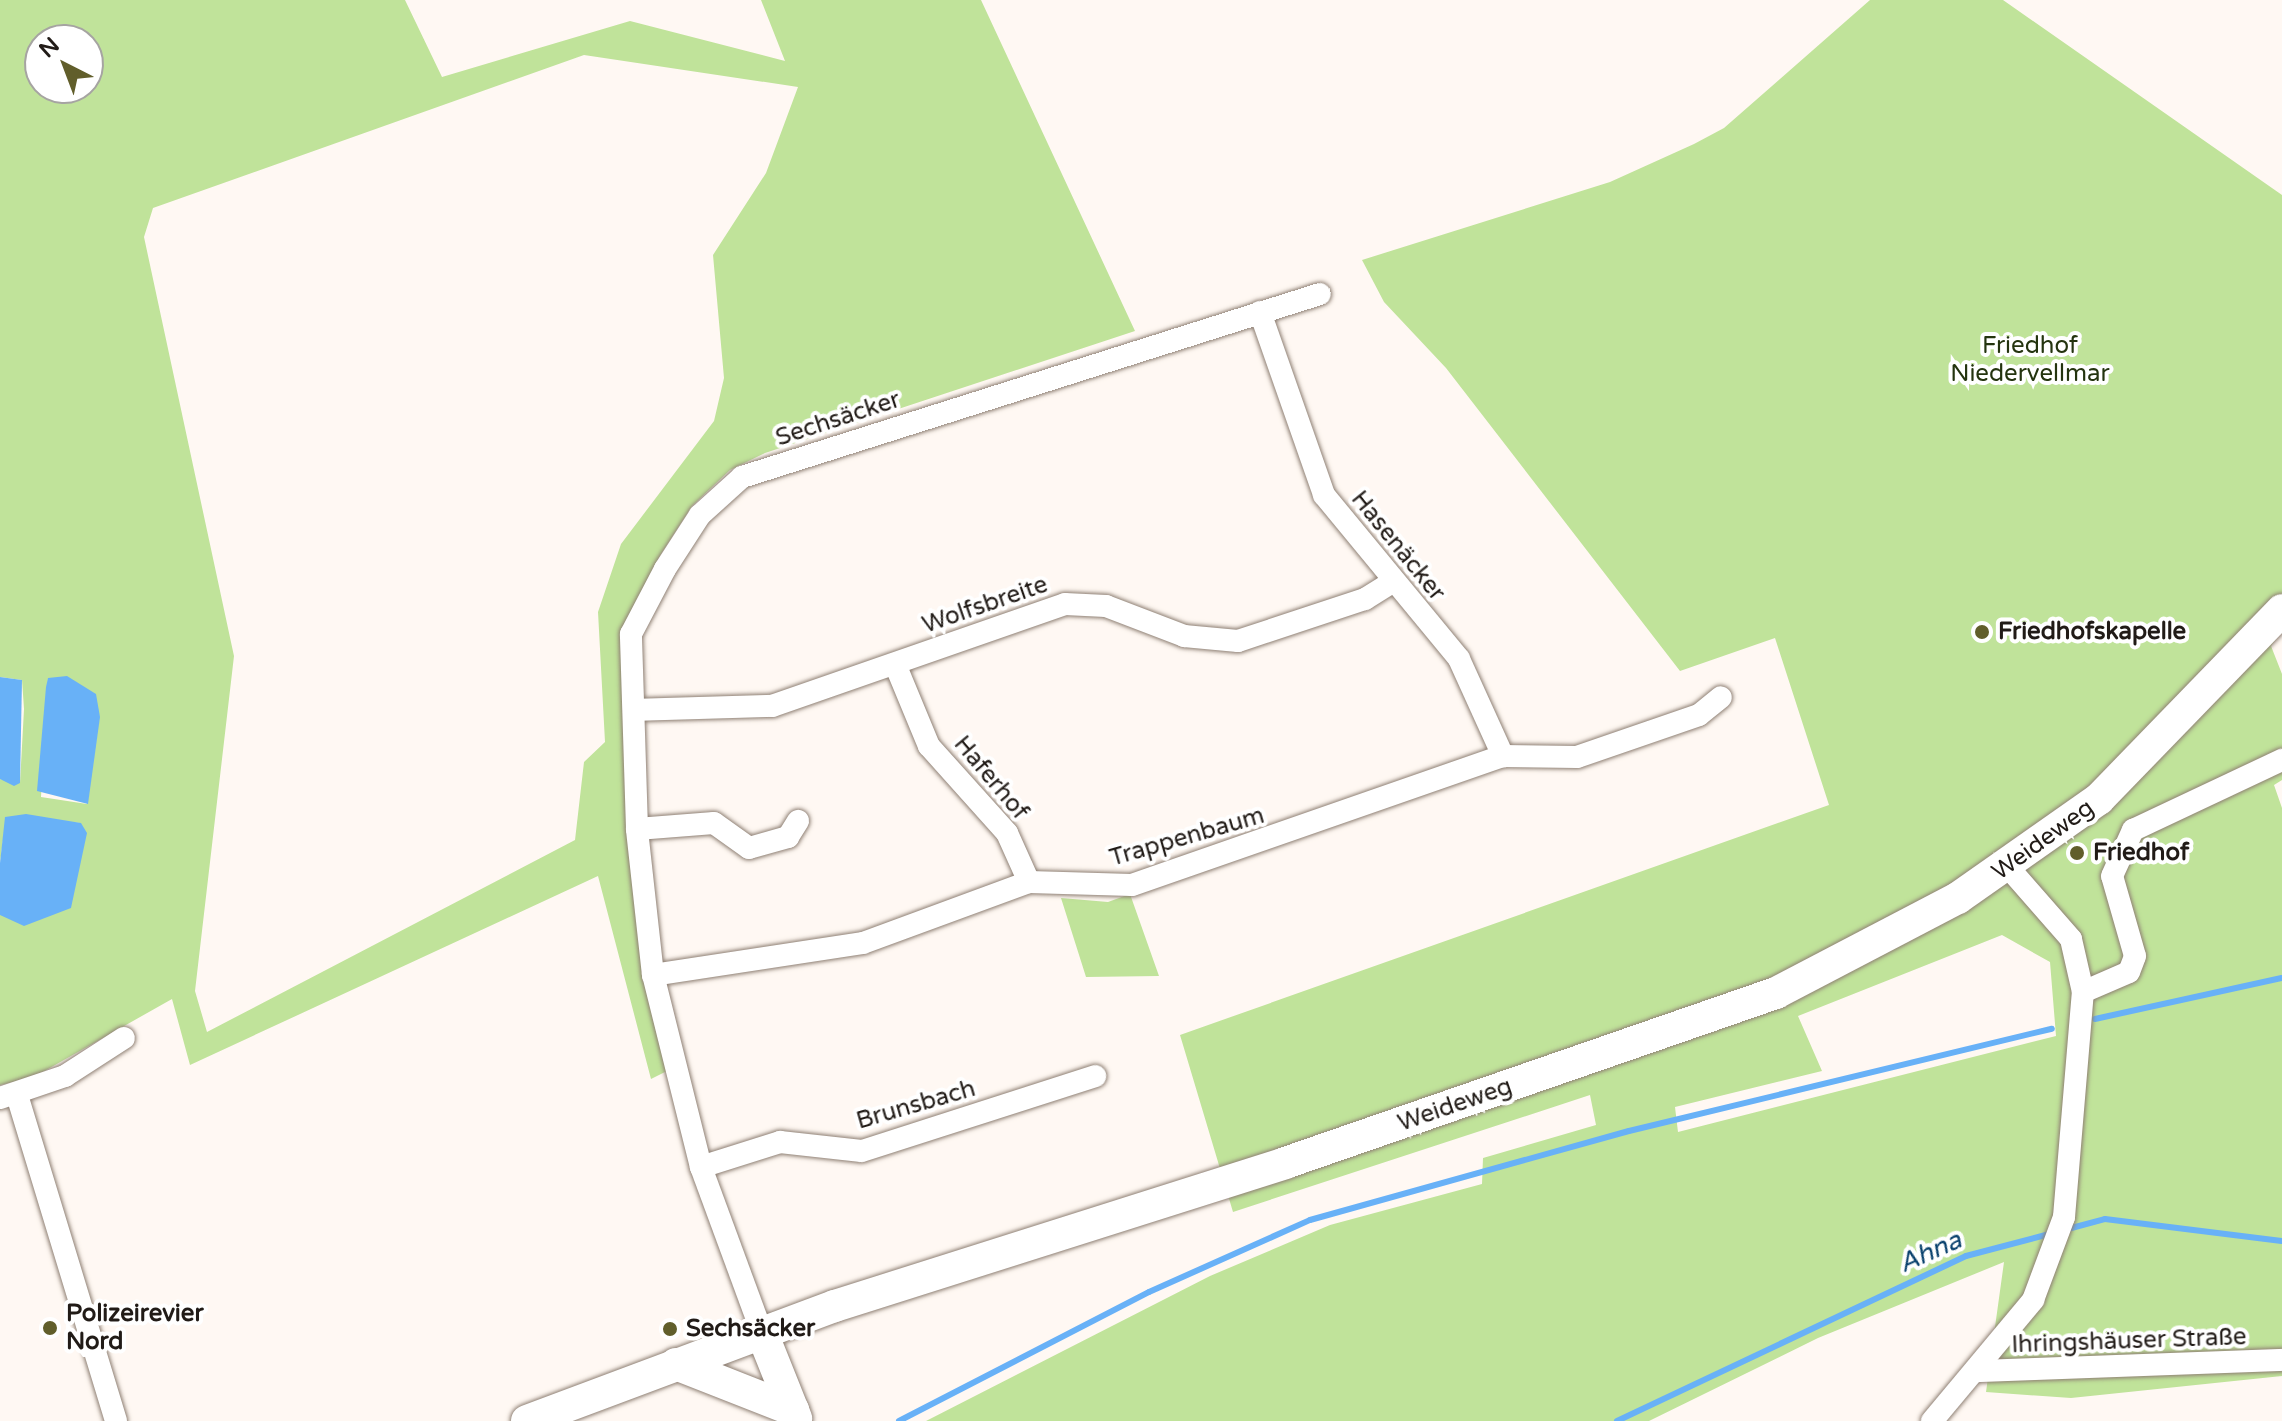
<!DOCTYPE html>
<html>
<head>
<meta charset="utf-8">
<style>
  body { margin:0 }
  #map { position:relative; width:2282px; height:1421px; overflow:hidden; background:#fff8f3; font-family:"Varela Round",sans-serif }
  div>[style] { position:absolute }
  .green>* { inset:0; background:#c0e39a }
  .water>* { inset:0; background:#68b1f7 }
  .stream>* { height:6px; margin:-3px; padding:0 3px; transform-origin:3px; border-radius:3px; background:#68b1f7 }
  .roads { filter:drop-shadow(0 0 2px #8f8074) drop-shadow(0 0 2px #8f8074) }
  .minor>* { height:22px; margin:-11px; padding:0 11px; transform-origin:11px; border-radius:11px; background:#fff }
  .secondary>* { height:32px; margin:-16px; padding:0 16px; transform-origin:16px; border-radius:16px; background:#fff }
  .dots>* { width:22px; height:22px; translate:-50% -50%; box-sizing:border-box; border:4px solid #fff; border-radius:50% }
  span { translate:-50% -50%; white-space:nowrap; text-align:center; line-height:1.15; -webkit-text-stroke:8px #fff; paint-order:stroke }
  .park-label { font-size:24px; color:#24340f }
  .street-label { font-size:24px; color:#211b17 }
  .poi-label { font-size:24px; color:#211b17; font-weight:700 }
  .left { translate:0 -50%; text-align:left }
  .water-label { font-size:26px; color:#09416d; font-style:italic }
  .north { position:absolute; left:24px; top:24px; width:80px; height:80px; box-sizing:border-box; background:#fff; border:2px solid #a6a4a2; border-radius:50%; rotate:318deg; font-size:22px; font-weight:700; line-height:32px; text-align:center; color:#211b17 }
  .north::after { content:''; display:block; margin:auto; width:28px; height:36px; background:#615e2b; clip-path:polygon(50% 0,100% 100%,50% 72%,0 100%) }
</style>
</head>
<body>
<div id="map">
  <div class="green">
    <i style="clip-path:polygon(evenodd,0 0,405px 0,442px 77px,630px 21px,785px 61px,761px 0,981px 0,1135px 331px,765px 453px,730px 470px,692px 506px,661px 554px,625px 625px,669px 1070px,651px 1079px,598px 876px,190px 1065px,172px 999px,32px 1078px,0 1085px,0 915px,80px 823px,6px 817px,0 863px,0 779px,20px 783px,24px 709px,22px 680px,0 677px,0 0,40px 40px,88px 40px,88px 88px,40px 88px,40px 40px,0 0,584px 55px,798px 87px,766px 173px,713px 255px,724px 378px,714px 421px,621px 544px,598px 612px,605px 742px,584px 762px,575px 840px,207px 1032px,195px 991px,234px 656px,144px 237px,153px 208px,584px 55px,0 0,48px 678px,87px 804px,41px 797px,48px 678px)"></i>
    <i style="clip-path:polygon(evenodd,1870px 0,2003px 0,2282px 195px,2282px 631px,2271px 646px,2282px 674px,2282px 780px,2274px 785px,2282px 808px,2282px 1376px,2071px 1398px,1986px 1392px,2004px 1262px,1818px 1338px,1649px 1421px,926px 1421px,1210px 1276px,1330px 1225px,1482px 1184px,1483px 1158px,1596px 1125px,1590px 1095px,1233px 1212px,1180px 1035px,1829px 805px,1775px 638px,1680px 671px,1446px 368px,1384px 302px,1362px 260px,1610px 182px,1694px 144px,1724px 128px,1870px 0,2002px 935px,2050px 962px,2056px 1036px,1678px 1132px,1675px 1107px,1822px 1071px,1798px 1016px,2002px 935px)"></i>
    <i style="clip-path:polygon(1130px 894px,1159px 976px,1086px 977px,1061px 898px,1108px 902px)"></i>
  </div>
  <div class="water">
    <i style="clip-path:polygon(67px 676px,96px 694px,100px 717px,88px 804px,37px 791px,46px 687px,48px 678px)"></i>
    <i style="clip-path:polygon(0 677px,22px 680px,20px 783px,14px 786px,0 779px)"></i>
    <i style="clip-path:polygon(26px 814px,81px 823px,87px 833px,71px 908px,24px 926px,0 915px,0 863px,5px 817px)"></i>
  </div>
  <div class="stream">
    <i style="left:2095px;top:1019px;width:191px;rotate:-12.4deg"></i>
    <i style="left:2064px;top:1230px;width:42px;rotate:-15deg"></i>
    <i style="left:2105px;top:1219px;width:178px;rotate:7.1deg"></i>
    <i style="left:899px;top:1421px;width:281px;rotate:-27.3deg"></i>
    <i style="left:1149px;top:1292px;width:176px;rotate:-24.1deg"></i>
    <i style="left:1310px;top:1220px;width:331px;rotate:-15.6deg"></i>
    <i style="left:1629px;top:1131px;width:435px;rotate:-13.6deg"></i>
    <i style="left:1617px;top:1421px;width:386px;rotate:-25.3deg"></i>
    <i style="left:1966px;top:1256px;width:90px;rotate:-14.8deg"></i>
  </div>
  <div class="roads">
    <div class="minor">
      <i style="left:1260px;top:312px;width:194px;rotate:70.7deg"></i>
      <i style="left:1324px;top:495px;width:212px;rotate:50.5deg"></i>
      <i style="left:1459px;top:659px;width:107px;rotate:65.6deg"></i>
      <i style="left:895px;top:664px;width:89px;rotate:67.5deg"></i>
      <i style="left:929px;top:746px;width:117px;rotate:48.1deg"></i>
      <i style="left:1007px;top:833px;width:54px;rotate:65.8deg"></i>
      <i style="left:634px;top:710px;width:138px;rotate:-1.7deg"></i>
      <i style="left:772px;top:706px;width:310px;rotate:-19.2deg"></i>
      <i style="left:1065px;top:604px;width:41px;rotate:2.8deg"></i>
      <i style="left:1106px;top:606px;width:84px;rotate:21deg"></i>
      <i style="left:1184px;top:636px;width:54px;rotate:5.3deg"></i>
      <i style="left:1238px;top:641px;width:134px;rotate:-18.3deg"></i>
      <i style="left:1365px;top:599px;width:32px;rotate:-32deg"></i>
      <i style="left:637px;top:829px;width:77px;rotate:-4.5deg"></i>
      <i style="left:714px;top:823px;width:43px;rotate:35.5deg"></i>
      <i style="left:749px;top:848px;width:41px;rotate:-15.8deg"></i>
      <i style="left:788px;top:837px;width:19px;rotate:-58deg"></i>
      <i style="left:653px;top:975px;width:212px;rotate:-8.7deg"></i>
      <i style="left:863px;top:943px;width:177px;rotate:-20.2deg"></i>
      <i style="left:1029px;top:882px;width:103px;rotate:1.7deg"></i>
      <i style="left:1132px;top:885px;width:393px;rotate:-19.2deg"></i>
      <i style="left:1503px;top:756px;width:74px;rotate:0.8deg"></i>
      <i style="left:1577px;top:757px;width:129px;rotate:-19deg"></i>
      <i style="left:1699px;top:715px;width:28px;rotate:-39deg"></i>
      <i style="left:2083px;top:992px;width:50px;rotate:-23.5deg"></i>
      <i style="left:2129px;top:972px;width:17px;rotate:-69deg"></i>
      <i style="left:2135px;top:956px;width:83px;rotate:-106deg"></i>
      <i style="left:2112px;top:876px;width:51px;rotate:-65.5deg"></i>
      <i style="left:2133px;top:830px;width:165px;rotate:-25.2deg"></i>
      <i style="left:17px;top:1095px;width:341px;rotate:73.1deg"></i>
      <i style="left:0;top:1098px;width:69px;rotate:-18.7deg"></i>
      <i style="left:65px;top:1076px;width:70px;rotate:-32.8deg"></i>
      <i style="left:701px;top:1167px;width:83px;rotate:-17.6deg"></i>
      <i style="left:780px;top:1142px;width:82px;rotate:6.3deg"></i>
      <i style="left:862px;top:1151px;width:245px;rotate:-17.8deg"></i>
      <i style="left:762px;top:1333px;width:177px;rotate:-110.2deg"></i>
      <i style="left:701px;top:1167px;width:198px;rotate:-104deg"></i>
      <i style="left:653px;top:975px;width:147px;rotate:-96.3deg"></i>
      <i style="left:637px;top:829px;width:195px;rotate:-91.8deg"></i>
      <i style="left:631px;top:634px;width:73px;rotate:-62.4deg"></i>
      <i style="left:665px;top:569px;width:64px;rotate:-57.1deg"></i>
      <i style="left:700px;top:515px;width:57px;rotate:-42.1deg"></i>
      <i style="left:742px;top:477px;width:606px;rotate:-17.57deg"></i>
      <i style="left:1978px;top:1371px;width:304px;rotate:-2.1deg"></i>
      <i style="left:1932px;top:1421px;width:158px;rotate:-50.1deg"></i>
      <i style="left:2033px;top:1300px;width:89px;rotate:-69.5deg"></i>
      <i style="left:2064px;top:1217px;width:226px;rotate:-85.2deg"></i>
      <i style="left:2083px;top:992px;width:54px;rotate:-102.8deg"></i>
      <i style="left:2071px;top:939px;width:96px;rotate:-131.2deg"></i>
    </div>
    <div class="secondary">
      <i style="left:762px;top:1333px;width:92px;rotate:68.2deg"></i>
      <i style="left:676px;top:1364px;width:126px;rotate:21.5deg"></i>
      <i style="left:527px;top:1421px;width:329px;rotate:-20.5deg"></i>
      <i style="left:835px;top:1306px;width:472px;rotate:-17.6deg"></i>
      <i style="left:1285px;top:1163px;width:520px;rotate:-19.1deg"></i>
      <i style="left:1776px;top:993px;width:205px;rotate:-27.6deg"></i>
      <i style="left:1958px;top:898px;width:172px;rotate:-35.1deg"></i>
      <i style="left:2099px;top:799px;width:263px;rotate:-45.9deg"></i>
    </div>
  </div>
  <div class="dots">
    <i style="left:1982px;top:632px;background:#615e2b"></i>
    <i style="left:2077px;top:853px;background:#615e2b"></i>
    <i style="left:50px;top:1328px;background:#615e2b"></i>
    <i style="left:670px;top:1329px;background:#615e2b"></i>
  </div>
  <div class="park-label">
    <span style="left:2030px;top:360px">Friedhof<br>Niedervellmar</span>
  </div>
  <div class="street-label">
    <span style="left:838px;top:419px;rotate:-18deg">Sechsäcker</span>
    <span style="left:1398px;top:546px;rotate:51deg">Hasenäcker</span>
    <span style="left:985px;top:605px;rotate:-19deg">Wolfsbreite</span>
    <span style="left:991px;top:778px;rotate:50deg">Haferhof</span>
    <span style="left:1187px;top:837px;rotate:-16deg">Trappenbaum</span>
    <span style="left:2043px;top:840px;rotate:-36deg">Weideweg</span>
    <span style="left:916px;top:1105px;rotate:-16deg">Brunsbach</span>
    <span style="left:1455px;top:1105px;rotate:-19deg">Weideweg</span>
    <span style="left:2129px;top:1341px;rotate:-2deg">Ihringshäuser Straße</span>
  </div>
  <div class="poi-label">
    <span class="left" style="left:1998px;top:632px">Friedhofskapelle</span>
    <span class="left" style="left:2093px;top:853px">Friedhof</span>
    <span class="left" style="left:66px;top:1328px">Polizeirevier<br>Nord</span>
    <span class="left" style="left:686px;top:1329px">Sechsäcker</span>
  </div>
  <div class="water-label">
    <span style="left:1930px;top:1252px;rotate:-24deg">Ahna</span>
  </div>
  <div class="north">N</div>
</div>
</body>
</html>
